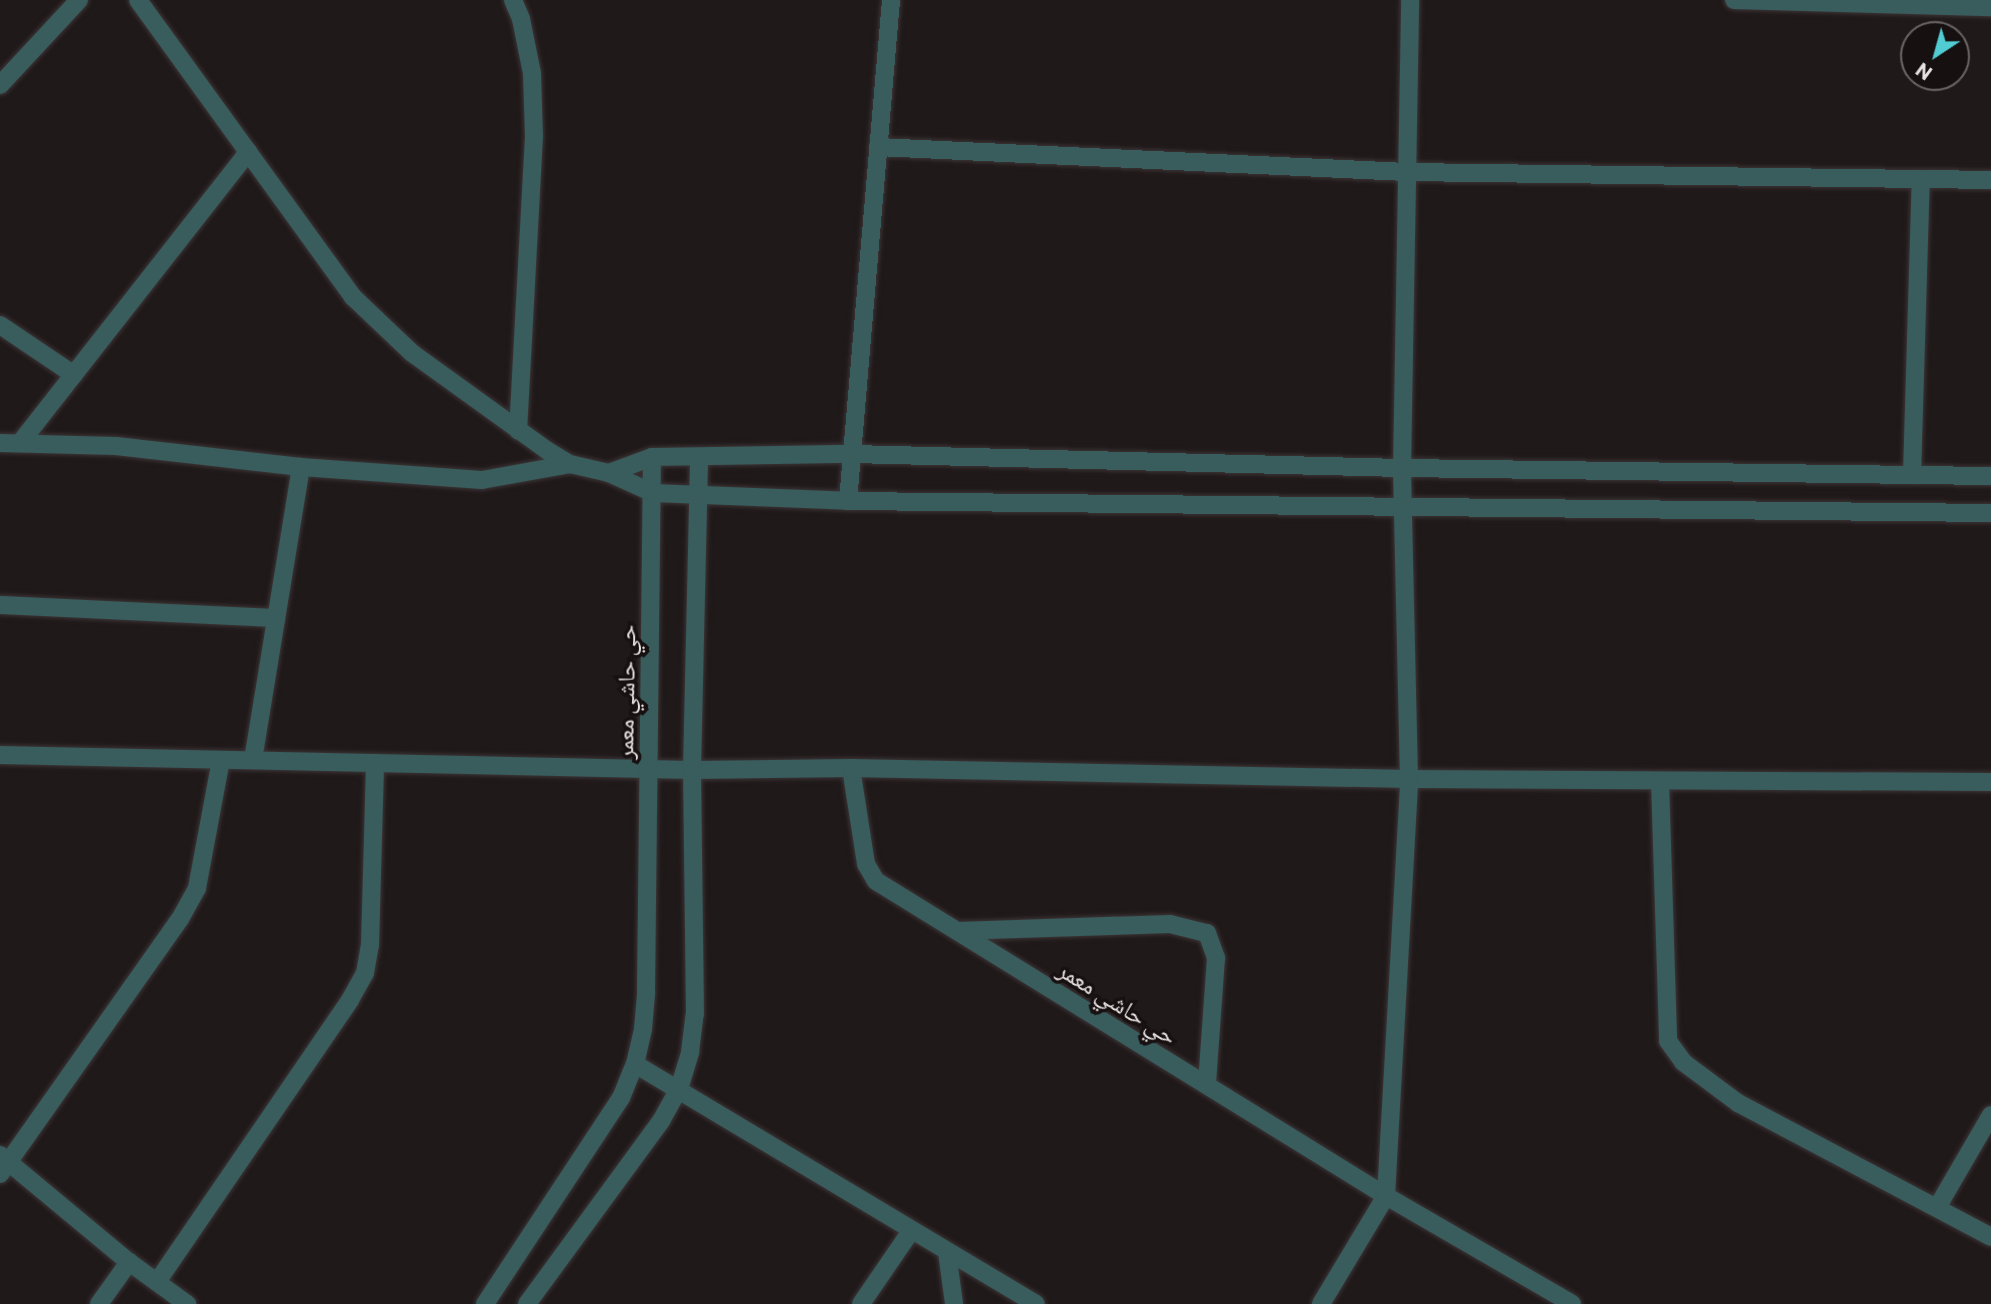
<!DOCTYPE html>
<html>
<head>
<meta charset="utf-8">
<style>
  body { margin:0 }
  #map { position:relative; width:1991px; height:1304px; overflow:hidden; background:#20191a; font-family:Commissioner,"Noto Naskh Arabic",sans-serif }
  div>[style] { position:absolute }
  .roads { filter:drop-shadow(0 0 2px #3c3536) drop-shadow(0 0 2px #3c3536) }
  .minor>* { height:18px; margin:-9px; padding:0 9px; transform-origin:9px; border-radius:9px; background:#395c5d }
  .tertiary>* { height:18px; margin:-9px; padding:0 9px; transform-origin:9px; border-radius:9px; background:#395c5d }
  span { translate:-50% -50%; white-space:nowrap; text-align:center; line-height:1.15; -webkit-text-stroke:7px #171011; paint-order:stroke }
  .street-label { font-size:24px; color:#e8e2e3 }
  .north { position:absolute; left:1900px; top:21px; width:70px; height:70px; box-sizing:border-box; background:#171011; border:2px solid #6b6465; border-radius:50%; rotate:216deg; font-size:19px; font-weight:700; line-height:28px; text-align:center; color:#e8e2e3 }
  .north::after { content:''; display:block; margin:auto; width:24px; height:32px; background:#51ccd2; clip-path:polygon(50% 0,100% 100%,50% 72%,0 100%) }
</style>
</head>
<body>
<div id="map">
  <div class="roads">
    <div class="minor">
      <i style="left:513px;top:0;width:21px;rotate:67deg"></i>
      <i style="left:521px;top:19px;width:55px;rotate:78.5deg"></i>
      <i style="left:532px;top:73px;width:63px;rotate:88.2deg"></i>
      <i style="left:534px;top:136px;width:295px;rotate:93.1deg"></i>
      <i style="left:1734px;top:0;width:257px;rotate:1.6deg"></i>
      <i style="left:0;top:85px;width:116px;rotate:-47.1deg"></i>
      <i style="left:878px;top:147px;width:530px;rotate:2.71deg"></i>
      <i style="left:1407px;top:172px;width:584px;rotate:0.78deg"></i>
      <i style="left:0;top:325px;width:89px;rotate:34deg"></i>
      <i style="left:0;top:443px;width:116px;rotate:1.5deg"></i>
      <i style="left:116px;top:446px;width:186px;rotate:6.5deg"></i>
      <i style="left:301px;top:467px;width:181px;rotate:4.1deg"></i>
      <i style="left:482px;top:480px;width:89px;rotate:-10.3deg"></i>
      <i style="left:20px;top:443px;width:370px;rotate:-51.9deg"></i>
      <i style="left:1912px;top:475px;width:296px;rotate:-88.3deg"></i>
      <i style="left:848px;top:501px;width:503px;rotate:-85.09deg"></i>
      <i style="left:0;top:605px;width:276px;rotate:2.7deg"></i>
      <i style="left:0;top:755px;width:692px;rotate:1.24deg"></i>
      <i style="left:692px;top:770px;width:159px;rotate:-0.7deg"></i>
      <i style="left:851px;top:768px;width:97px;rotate:81.1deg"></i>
      <i style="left:866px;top:864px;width:20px;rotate:60deg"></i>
      <i style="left:876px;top:881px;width:599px;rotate:31.7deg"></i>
      <i style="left:1386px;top:1196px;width:215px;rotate:30.1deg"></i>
      <i style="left:253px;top:760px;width:297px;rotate:-80.7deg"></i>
      <i style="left:851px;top:768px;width:558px;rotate:1.13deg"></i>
      <i style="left:1409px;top:779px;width:582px;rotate:0.3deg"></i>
      <i style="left:1660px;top:781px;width:260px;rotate:88.2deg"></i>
      <i style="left:1668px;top:1041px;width:26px;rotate:54deg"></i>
      <i style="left:1683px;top:1062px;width:69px;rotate:36.7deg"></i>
      <i style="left:1738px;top:1103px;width:286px;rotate:27.9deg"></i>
      <i style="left:957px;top:931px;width:213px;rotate:-1.9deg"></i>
      <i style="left:1170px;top:924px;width:38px;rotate:14deg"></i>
      <i style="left:1207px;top:933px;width:27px;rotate:70deg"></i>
      <i style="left:1216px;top:958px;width:127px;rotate:94.1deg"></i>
      <i style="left:635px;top:1064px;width:467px;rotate:30.9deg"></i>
      <i style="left:0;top:1155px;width:168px;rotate:39.7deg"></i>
      <i style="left:129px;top:1262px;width:72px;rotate:35.9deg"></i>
      <i style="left:0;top:1174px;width:312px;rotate:-54.8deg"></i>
      <i style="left:180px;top:919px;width:35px;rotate:-61deg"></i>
      <i style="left:197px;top:888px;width:130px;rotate:-79.4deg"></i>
      <i style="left:1938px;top:1206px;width:105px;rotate:-59.8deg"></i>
      <i style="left:947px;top:1252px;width:52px;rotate:82.3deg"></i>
      <i style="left:157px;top:1282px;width:342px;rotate:-55.6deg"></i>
      <i style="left:350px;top:1000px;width:31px;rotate:-61deg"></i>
      <i style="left:365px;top:973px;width:28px;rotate:-80deg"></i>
      <i style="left:370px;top:945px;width:182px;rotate:-88.4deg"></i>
      <i style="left:99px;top:1304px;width:52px;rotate:-54.5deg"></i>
      <i style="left:485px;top:1304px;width:247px;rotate:-56.6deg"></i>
      <i style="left:621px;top:1098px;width:37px;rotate:-68deg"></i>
      <i style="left:635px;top:1064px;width:36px;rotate:-77deg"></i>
      <i style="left:643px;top:1029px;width:38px;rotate:-85deg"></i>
      <i style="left:646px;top:991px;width:534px;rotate:-89.36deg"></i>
      <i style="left:527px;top:1304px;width:227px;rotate:-53.8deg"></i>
      <i style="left:661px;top:1121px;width:37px;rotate:-61deg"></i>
      <i style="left:679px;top:1089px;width:39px;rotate:-73deg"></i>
      <i style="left:690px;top:1052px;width:38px;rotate:-83deg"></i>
      <i style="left:695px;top:1014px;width:244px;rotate:-90.7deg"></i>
      <i style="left:692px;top:770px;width:313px;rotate:-88.7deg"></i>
      <i style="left:861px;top:1304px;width:88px;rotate:-55.6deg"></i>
      <i style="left:1321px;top:1304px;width:126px;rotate:-59deg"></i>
      <i style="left:1386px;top:1196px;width:418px;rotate:-86.8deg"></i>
      <i style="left:1409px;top:779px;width:311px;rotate:-91.3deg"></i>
      <i style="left:1402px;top:468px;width:468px;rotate:-89deg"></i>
    </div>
    <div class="tertiary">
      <i style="left:138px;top:0;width:367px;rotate:54.1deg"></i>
      <i style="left:353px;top:297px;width:81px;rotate:43.5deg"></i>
      <i style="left:412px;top:353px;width:168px;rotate:35.8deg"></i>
      <i style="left:548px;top:451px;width:26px;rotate:31deg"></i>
      <i style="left:570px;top:464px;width:40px;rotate:13deg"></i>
      <i style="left:609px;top:473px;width:48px;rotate:24.4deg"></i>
      <i style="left:653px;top:493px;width:195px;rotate:2.3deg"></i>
      <i style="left:848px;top:501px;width:1143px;rotate:0.6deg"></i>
      <i style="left:609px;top:473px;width:46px;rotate:-20.4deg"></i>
      <i style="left:652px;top:457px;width:200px;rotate:-0.9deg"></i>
      <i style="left:852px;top:454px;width:550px;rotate:1.46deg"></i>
      <i style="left:1402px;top:468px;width:589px;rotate:0.78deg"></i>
    </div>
  </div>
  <div class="street-label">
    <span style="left:625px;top:692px;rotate:-89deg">حي حاشي معمر</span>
    <span style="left:1118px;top:1002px;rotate:32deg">حي حاشي معمر</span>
  </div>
  <div class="north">N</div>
</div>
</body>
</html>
